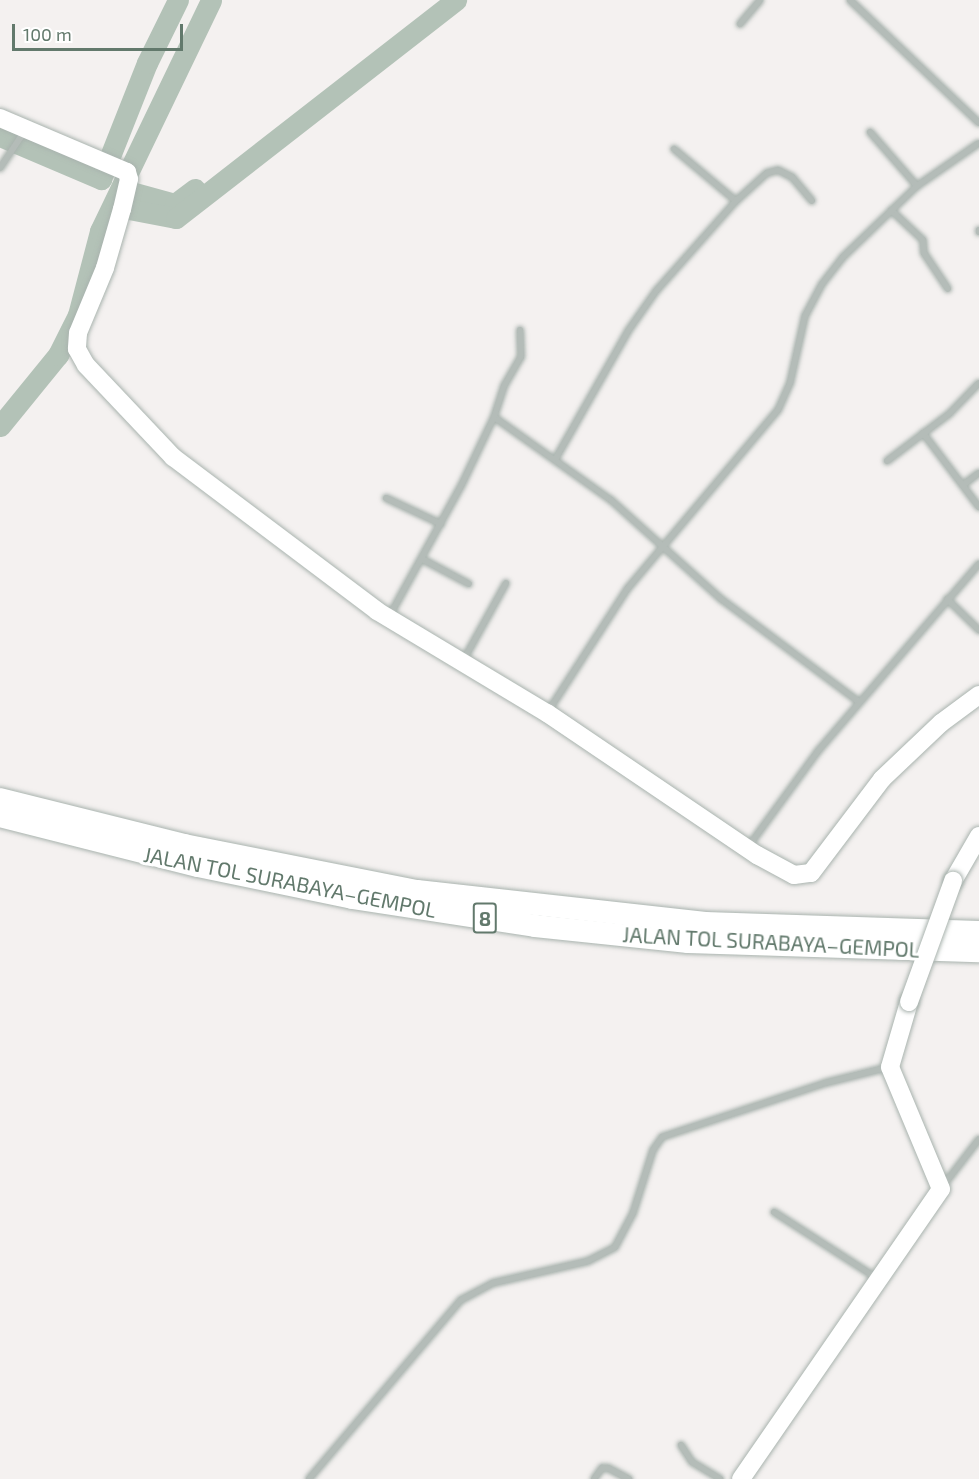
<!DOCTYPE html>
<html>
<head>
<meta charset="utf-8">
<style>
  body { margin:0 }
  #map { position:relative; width:979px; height:1479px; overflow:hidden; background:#f4f1f0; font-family:"Exo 2",sans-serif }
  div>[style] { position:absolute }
  .river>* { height:21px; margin:-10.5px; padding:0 10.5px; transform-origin:10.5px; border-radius:10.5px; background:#b3c2b7 }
  .roads { filter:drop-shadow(0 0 2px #a9b3ae) drop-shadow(0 0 2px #a9b3ae) }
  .street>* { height:6px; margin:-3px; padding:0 3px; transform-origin:3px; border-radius:3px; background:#b4bcb8 }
  .secondary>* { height:18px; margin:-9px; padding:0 9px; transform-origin:9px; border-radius:9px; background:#fff }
  .highway>* { height:22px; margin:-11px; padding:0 11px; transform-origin:11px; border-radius:11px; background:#fff }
  .bridges { filter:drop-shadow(0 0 2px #a9b3ae) drop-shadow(0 0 2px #a9b3ae) }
  .secondary-bridge>* { height:18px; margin:-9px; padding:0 9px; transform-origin:9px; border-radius:9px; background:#fff }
  span { translate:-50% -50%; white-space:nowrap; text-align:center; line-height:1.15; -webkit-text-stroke:6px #fff; paint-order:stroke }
  .shield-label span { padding:2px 4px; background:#fff; border:2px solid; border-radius:4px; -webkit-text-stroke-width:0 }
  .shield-label { font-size:20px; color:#62796c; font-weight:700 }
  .street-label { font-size:21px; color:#62796c }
  .scale { position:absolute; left:12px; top:24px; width:171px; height:27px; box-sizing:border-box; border:3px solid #62796c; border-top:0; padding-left:8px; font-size:18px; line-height:21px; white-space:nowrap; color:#62796c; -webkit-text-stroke:4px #fff; paint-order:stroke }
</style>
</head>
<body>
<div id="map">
  <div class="river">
    <i style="left:0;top:136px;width:110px;rotate:23.1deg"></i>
    <i style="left:101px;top:179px;width:125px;rotate:-68.4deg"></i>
    <i style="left:147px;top:63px;width:70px;rotate:-63.8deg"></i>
    <i style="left:128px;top:191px;width:49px;rotate:15.5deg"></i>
    <i style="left:175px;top:204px;width:25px;rotate:-37deg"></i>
    <i style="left:113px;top:206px;width:64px;rotate:10.8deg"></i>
    <i style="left:176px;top:218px;width:355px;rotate:-37.9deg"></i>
    <i style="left:0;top:426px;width:92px;rotate:-50.8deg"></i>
    <i style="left:58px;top:355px;width:45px;rotate:-63.4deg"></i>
    <i style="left:78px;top:315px;width:87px;rotate:-75.3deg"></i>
    <i style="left:100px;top:231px;width:256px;rotate:-64.3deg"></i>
  </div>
  <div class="roads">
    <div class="street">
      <i style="left:850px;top:0;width:178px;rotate:43.6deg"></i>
      <i style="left:740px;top:24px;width:31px;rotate:-50deg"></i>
      <i style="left:870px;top:132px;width:72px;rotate:49deg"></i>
      <i style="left:674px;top:149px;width:81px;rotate:40deg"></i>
      <i style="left:0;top:168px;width:43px;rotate:-56.3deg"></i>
      <i style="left:891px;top:210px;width:44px;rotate:43.2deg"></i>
      <i style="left:923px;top:240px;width:13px;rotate:86deg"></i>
      <i style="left:924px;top:253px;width:43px;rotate:56.3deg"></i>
      <i style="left:979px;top:232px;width:2px;rotate:-90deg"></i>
      <i style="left:494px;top:417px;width:143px;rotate:35.4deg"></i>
      <i style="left:611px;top:500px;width:148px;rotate:42deg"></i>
      <i style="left:721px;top:599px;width:172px;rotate:36.7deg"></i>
      <i style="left:923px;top:433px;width:93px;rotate:52.9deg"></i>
      <i style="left:556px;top:458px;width:146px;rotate:-60.4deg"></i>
      <i style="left:628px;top:331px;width:49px;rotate:-55deg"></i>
      <i style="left:656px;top:291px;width:120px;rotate:-48.4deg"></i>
      <i style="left:736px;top:201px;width:42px;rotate:-42.1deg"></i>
      <i style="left:767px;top:173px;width:11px;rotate:-15deg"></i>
      <i style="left:778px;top:170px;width:16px;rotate:27deg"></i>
      <i style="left:792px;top:177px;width:31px;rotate:50deg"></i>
      <i style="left:887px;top:461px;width:78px;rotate:-37.2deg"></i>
      <i style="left:949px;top:414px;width:43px;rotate:-45.9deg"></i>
      <i style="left:963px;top:485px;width:20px;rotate:-37deg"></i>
      <i style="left:386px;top:498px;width:61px;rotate:25.3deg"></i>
      <i style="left:422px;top:559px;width:53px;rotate:28deg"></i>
      <i style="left:947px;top:599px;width:45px;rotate:44.1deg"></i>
      <i style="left:390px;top:615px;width:149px;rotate:-61.2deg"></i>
      <i style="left:462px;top:484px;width:74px;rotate:-64.5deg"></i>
      <i style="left:494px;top:417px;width:33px;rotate:-72deg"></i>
      <i style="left:504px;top:386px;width:34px;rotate:-60deg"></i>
      <i style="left:521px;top:357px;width:27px;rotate:-92deg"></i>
      <i style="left:463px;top:661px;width:89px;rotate:-61.1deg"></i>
      <i style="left:549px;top:710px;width:145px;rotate:-57.1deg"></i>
      <i style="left:628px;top:588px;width:233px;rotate:-49.9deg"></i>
      <i style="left:778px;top:410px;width:30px;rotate:-66deg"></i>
      <i style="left:790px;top:383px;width:69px;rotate:-77.4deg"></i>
      <i style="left:805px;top:316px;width:36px;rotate:-62deg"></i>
      <i style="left:822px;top:284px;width:34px;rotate:-52deg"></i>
      <i style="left:843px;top:257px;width:103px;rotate:-43.8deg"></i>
      <i style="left:917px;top:186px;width:75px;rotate:-34.7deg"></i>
      <i style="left:748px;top:847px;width:119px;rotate:-53.9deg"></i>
      <i style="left:818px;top:751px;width:247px;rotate:-49.3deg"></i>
      <i style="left:943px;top:1186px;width:59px;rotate:-52.5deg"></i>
      <i style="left:774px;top:1212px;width:122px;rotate:32.7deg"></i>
      <i style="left:681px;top:1445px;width:20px;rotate:57deg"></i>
      <i style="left:692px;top:1462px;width:33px;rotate:31deg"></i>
      <i style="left:309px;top:1479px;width:235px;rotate:-49.7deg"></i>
      <i style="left:461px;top:1300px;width:36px;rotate:-28deg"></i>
      <i style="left:493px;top:1283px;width:98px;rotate:-13deg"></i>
      <i style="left:588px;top:1261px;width:30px;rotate:-27deg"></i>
      <i style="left:615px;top:1247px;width:38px;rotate:-62deg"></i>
      <i style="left:633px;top:1213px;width:66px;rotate:-72.4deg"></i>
      <i style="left:653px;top:1150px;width:16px;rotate:-55deg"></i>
      <i style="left:662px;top:1137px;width:172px;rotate:-18.3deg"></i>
      <i style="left:825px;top:1083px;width:66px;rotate:-14deg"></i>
      <i style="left:594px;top:1479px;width:14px;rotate:-54deg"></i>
      <i style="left:602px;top:1468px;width:6px"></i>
      <i style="left:608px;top:1468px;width:24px;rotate:28deg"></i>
    </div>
    <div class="secondary">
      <i style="left:0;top:118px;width:138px;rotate:23deg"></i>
      <i style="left:127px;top:172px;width:7px;rotate:74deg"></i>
      <i style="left:129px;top:179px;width:31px;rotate:103deg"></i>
      <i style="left:122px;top:209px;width:61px;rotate:106.1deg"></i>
      <i style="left:105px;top:268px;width:70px;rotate:112.6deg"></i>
      <i style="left:78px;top:333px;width:16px;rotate:94deg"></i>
      <i style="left:77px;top:349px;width:18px;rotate:61deg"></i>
      <i style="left:86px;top:365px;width:127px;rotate:46.6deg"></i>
      <i style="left:173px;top:457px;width:256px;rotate:37deg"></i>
      <i style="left:377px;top:611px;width:198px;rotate:31deg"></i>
      <i style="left:547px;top:713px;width:254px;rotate:34.1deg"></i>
      <i style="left:757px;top:855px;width:42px;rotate:28.4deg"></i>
      <i style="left:794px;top:875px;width:17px;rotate:-7deg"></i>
      <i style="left:811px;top:873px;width:118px;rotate:-52.9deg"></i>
      <i style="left:882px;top:779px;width:81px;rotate:-43.5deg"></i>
      <i style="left:941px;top:723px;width:47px;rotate:-36.4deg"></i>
      <i style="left:953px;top:881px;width:52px;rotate:-60deg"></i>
      <i style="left:741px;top:1479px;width:352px;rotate:-55.4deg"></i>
      <i style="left:941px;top:1189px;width:132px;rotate:-112.7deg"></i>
      <i style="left:890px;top:1067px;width:68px;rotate:-73.7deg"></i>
    </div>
    <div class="highway">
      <i style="left:0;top:799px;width:190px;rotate:14deg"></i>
      <i style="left:184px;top:845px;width:237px;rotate:11.2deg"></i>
      <i style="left:417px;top:891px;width:290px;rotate:6.3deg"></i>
      <i style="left:705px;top:923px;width:274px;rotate:1.9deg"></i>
      <i style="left:0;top:816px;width:204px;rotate:14.2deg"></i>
      <i style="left:198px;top:866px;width:157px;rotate:11.7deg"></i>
      <i style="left:352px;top:898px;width:185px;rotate:8.7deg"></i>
      <i style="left:535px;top:926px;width:154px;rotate:6deg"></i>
      <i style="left:688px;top:942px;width:291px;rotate:1.8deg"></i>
    </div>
  </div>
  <div class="bridges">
    <div class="secondary-bridge">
      <i style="left:909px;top:1002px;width:129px;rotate:-70deg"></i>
    </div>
  </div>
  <div class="shield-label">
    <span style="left:485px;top:918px">8</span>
  </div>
  <div class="street-label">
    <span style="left:290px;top:882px;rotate:11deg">JALAN TOL SURABAYA–GEMPOL</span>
    <span style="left:771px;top:942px;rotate:3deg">JALAN TOL SURABAYA–GEMPOL</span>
  </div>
  <div class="scale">100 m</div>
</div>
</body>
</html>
